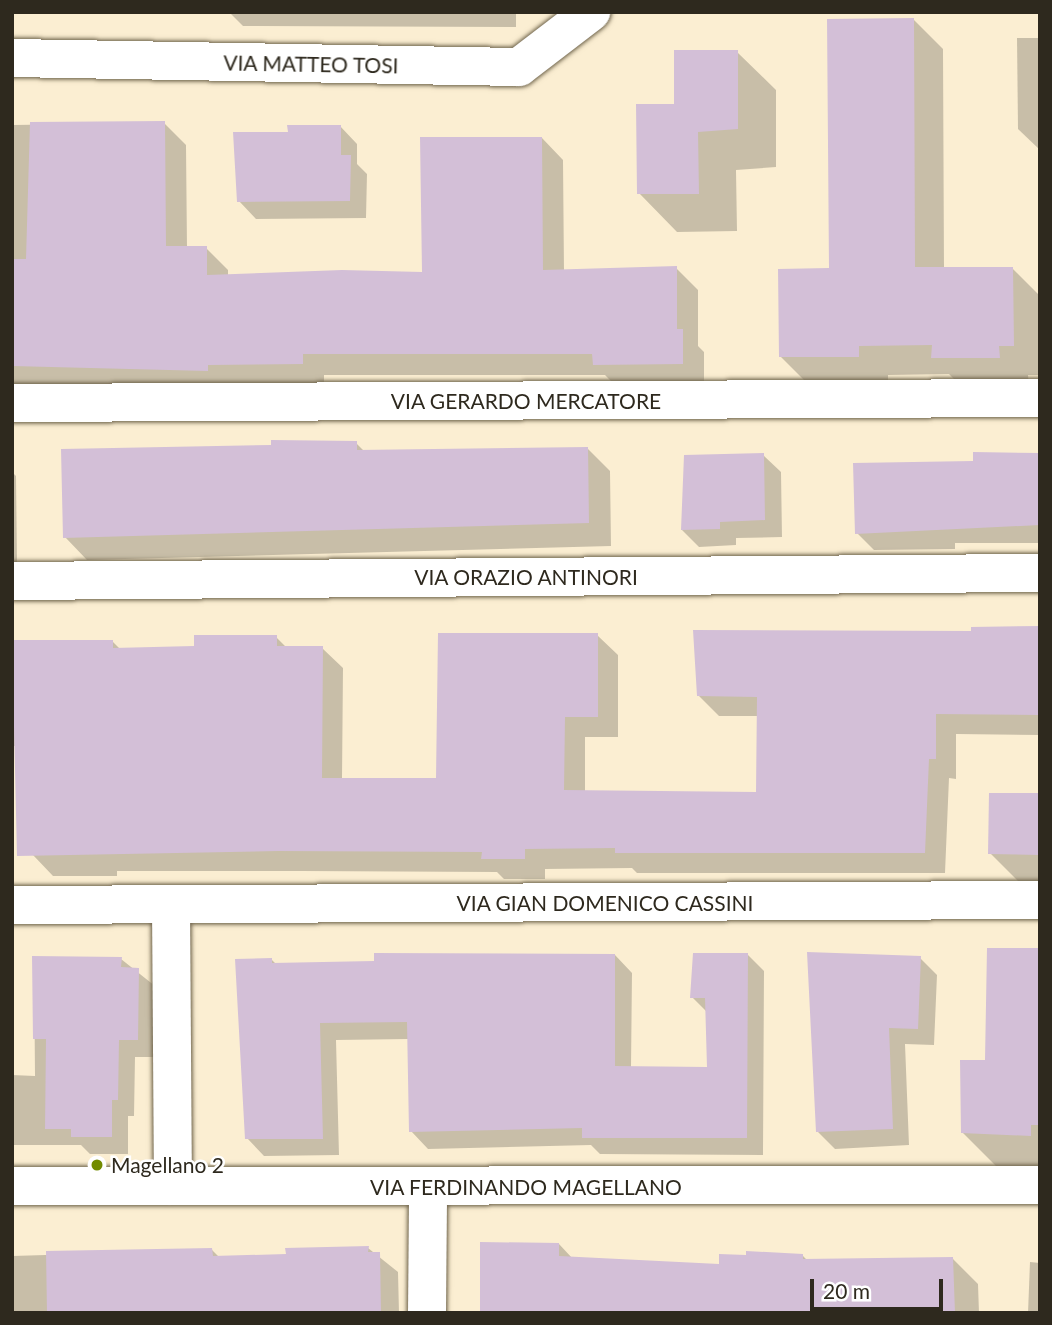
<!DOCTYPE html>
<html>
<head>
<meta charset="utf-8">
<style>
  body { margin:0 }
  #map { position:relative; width:1052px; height:1325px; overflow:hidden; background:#fbeed2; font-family:Lato,sans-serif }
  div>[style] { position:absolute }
  .shadow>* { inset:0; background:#0003 }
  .building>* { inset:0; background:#d3bfd7 }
  .roads { filter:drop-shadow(0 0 2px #70654c) drop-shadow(0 0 2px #70654c) }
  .minor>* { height:38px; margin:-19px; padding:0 19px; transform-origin:19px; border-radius:19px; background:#fff }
  .dots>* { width:19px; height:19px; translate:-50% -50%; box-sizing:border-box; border:4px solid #fff; border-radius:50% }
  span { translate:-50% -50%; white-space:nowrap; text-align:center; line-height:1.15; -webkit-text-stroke:5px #fff; paint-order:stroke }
  .street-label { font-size:21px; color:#2e291e }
  .poi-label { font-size:21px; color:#2e291e }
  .left { translate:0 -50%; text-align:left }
  .frame { position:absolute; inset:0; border:14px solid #2e291e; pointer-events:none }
  .scale { position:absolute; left:810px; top:1279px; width:133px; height:32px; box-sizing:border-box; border:4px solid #2e291e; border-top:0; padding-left:9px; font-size:21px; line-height:24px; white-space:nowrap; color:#2e291e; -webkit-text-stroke:5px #fff; paint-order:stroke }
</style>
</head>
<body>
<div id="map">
  <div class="shadow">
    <i style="clip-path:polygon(229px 12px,516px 12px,516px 27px,243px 26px)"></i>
    <i style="clip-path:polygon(913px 19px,943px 49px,944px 269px,1012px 268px,1040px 296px,1040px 375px,1028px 375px,1029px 387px,963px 388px,949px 374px,888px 375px,888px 386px,811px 387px,781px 357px,830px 270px)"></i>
    <i style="clip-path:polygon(1017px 38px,1040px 38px,1040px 150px,1018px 129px)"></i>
    <i style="clip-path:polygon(737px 52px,776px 90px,776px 167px,736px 170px,737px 231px,677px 232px,639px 193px,676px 106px)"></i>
    <i style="clip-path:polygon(164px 123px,186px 145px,187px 248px,206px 248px,228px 270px,228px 276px,424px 274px,542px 138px,563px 160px,564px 271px,676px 268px,698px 290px,698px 346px,704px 352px,704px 385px,616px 386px,605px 375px,324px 375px,324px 386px,12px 390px,12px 125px)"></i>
    <i style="clip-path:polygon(340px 126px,357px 144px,357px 164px,367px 174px,366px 218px,256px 219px,239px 201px,289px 133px)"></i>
    <i style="clip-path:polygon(356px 443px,365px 452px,587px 448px,610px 471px,611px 546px,87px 560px,65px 537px,273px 447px)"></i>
    <i style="clip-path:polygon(1040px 454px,1040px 543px,955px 543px,955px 549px,874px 550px,857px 533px)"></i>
    <i style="clip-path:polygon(763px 455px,781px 472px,782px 537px,736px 538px,736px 545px,699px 547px,682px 530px)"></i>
    <i style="clip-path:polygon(12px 472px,16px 476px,17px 562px,12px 562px)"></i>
    <i style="clip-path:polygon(1040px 628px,1040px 735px,956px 734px,956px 779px,949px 778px,945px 873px,637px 873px,632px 868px,545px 869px,545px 879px,504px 879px,497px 872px,300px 871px,117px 871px,117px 876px,53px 876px,33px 855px,31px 746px,12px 746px,12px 641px,112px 641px,120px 649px,195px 648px,276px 637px,287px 648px,322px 648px,343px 668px,342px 780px,438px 780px,597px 635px,618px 655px,618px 737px,585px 737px,585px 792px,758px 794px,758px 716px,719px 716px,698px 695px,972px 633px)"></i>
    <i style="clip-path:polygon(1040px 795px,1040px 883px,1019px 882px,990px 853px)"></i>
    <i style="clip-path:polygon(1040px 949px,1040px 1167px,996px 1166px,963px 1133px,987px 1062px)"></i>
    <i style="clip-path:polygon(747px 954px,764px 971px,763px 1155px,600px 1154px,591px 1145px,428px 1149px,411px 1131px,409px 1039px,336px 1040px,339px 1155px,264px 1156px,247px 1138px,271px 959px,277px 965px,615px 955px,632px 973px,631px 1068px,709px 1069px,707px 1012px,692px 997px)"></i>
    <i style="clip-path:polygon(34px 958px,121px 959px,155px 986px,155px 1057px,135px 1057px,134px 1116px,128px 1116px,128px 1154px,90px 1154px,81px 1145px,12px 1145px,12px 1075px,35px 1076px)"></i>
    <i style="clip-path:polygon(920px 958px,937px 975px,934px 1045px,905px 1044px,909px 1145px,835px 1149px,818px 1132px)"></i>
    <i style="clip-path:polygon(559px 1244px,573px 1259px,721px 1266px,803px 1256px,808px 1261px,953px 1259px,978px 1284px,979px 1313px,482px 1313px)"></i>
    <i style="clip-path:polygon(368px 1248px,398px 1272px,399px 1313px,12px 1313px,12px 1256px,212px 1250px,220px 1258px,287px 1256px)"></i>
    <i style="clip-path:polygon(1030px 1262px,1040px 1263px,1040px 1313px,1028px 1313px)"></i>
  </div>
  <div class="building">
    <i style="clip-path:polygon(914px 18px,915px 267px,1013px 267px,1014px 346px,999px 346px,1000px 358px,931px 358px,932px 345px,859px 346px,859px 357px,779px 357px,778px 269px,829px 268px,827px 19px)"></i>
    <i style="clip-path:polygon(674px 50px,738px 50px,738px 129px,698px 132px,699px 194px,637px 194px,636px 104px,674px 104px)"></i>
    <i style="clip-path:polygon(165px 121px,166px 246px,207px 246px,207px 275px,342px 270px,422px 272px,420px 137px,542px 137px,543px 270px,677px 266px,677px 329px,683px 329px,683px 364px,593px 365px,592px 354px,303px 354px,303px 364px,208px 365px,208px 371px,12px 366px,12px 259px,26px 259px,30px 122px)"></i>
    <i style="clip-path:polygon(287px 125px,341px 125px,341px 155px,351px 155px,350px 201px,237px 202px,233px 132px,288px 132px)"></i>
    <i style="clip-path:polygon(271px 440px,357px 441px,357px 450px,588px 447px,589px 523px,63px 538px,61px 449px,271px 445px)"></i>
    <i style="clip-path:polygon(973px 452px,1040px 453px,1040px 525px,855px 534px,853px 463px,973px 461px)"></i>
    <i style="clip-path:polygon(764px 453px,765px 520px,720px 522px,720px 529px,681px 530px,684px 455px)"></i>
    <i style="clip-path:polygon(1040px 626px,1040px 715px,936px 714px,936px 759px,929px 759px,925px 853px,615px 853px,615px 848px,525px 849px,525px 859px,481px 859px,482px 852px,278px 851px,17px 856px,12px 640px,113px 640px,113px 648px,194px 646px,194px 635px,277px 635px,277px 646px,323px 646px,322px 778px,436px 778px,438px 633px,598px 633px,598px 717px,565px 717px,564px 790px,756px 792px,757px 697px,697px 696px,693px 630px,971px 631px,971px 627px)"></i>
    <i style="clip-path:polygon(989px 793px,1040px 793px,1040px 855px,988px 854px)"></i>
    <i style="clip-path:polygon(987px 948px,1040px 948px,1040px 1125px,1031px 1125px,1031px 1136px,961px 1133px,960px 1060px,985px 1060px)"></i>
    <i style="clip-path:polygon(807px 952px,921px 956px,918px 1029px,889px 1028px,893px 1129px,816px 1132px)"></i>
    <i style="clip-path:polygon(374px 953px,615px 954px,615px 1066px,707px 1067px,705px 998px,690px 998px,693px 953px,748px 953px,747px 1138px,582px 1138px,582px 1128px,409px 1132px,407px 1022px,320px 1023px,323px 1139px,245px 1139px,235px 959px,272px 958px,272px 963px,374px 961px)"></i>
    <i style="clip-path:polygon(32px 956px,122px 957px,121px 967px,139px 968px,138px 1040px,119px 1040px,118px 1100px,112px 1100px,112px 1137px,71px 1137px,71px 1129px,45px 1129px,46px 1039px,33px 1039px)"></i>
    <i style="clip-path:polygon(480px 1242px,559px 1243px,559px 1256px,719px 1264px,719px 1254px,746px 1255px,746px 1251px,803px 1254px,803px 1259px,953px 1257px,955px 1313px,480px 1313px)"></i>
    <i style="clip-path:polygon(369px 1246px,368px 1252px,380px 1252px,381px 1313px,47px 1313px,46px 1251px,212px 1248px,213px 1256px,286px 1254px,285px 1248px)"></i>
  </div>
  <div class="roads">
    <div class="minor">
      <i style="left:12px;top:58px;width:507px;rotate:1.02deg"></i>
      <i style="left:519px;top:67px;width:91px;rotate:-37.4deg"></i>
      <i style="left:12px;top:403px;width:1028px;rotate:-0.28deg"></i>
      <i style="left:12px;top:581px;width:1028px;rotate:-0.45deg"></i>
      <i style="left:12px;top:905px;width:1028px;rotate:-0.28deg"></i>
      <i style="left:171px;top:905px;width:281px;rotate:89.6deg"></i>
      <i style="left:12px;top:1186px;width:1028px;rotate:-0.06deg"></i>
      <i style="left:427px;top:1313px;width:126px;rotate:-89.5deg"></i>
    </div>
  </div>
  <div class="dots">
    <i style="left:97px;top:1165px;background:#728b00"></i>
  </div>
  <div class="street-label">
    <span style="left:311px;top:64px;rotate:1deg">VIA MATTEO TOSI</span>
    <span style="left:526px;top:401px">VIA GERARDO MERCATORE</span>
    <span style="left:526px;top:577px">VIA ORAZIO ANTINORI</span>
    <span style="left:605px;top:903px">VIA GIAN DOMENICO CASSINI</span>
    <span style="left:526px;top:1187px">VIA FERDINANDO MAGELLANO</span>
  </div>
  <div class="poi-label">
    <span class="left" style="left:111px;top:1165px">Magellano 2</span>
  </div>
  <div class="frame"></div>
  <div class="scale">20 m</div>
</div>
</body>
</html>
